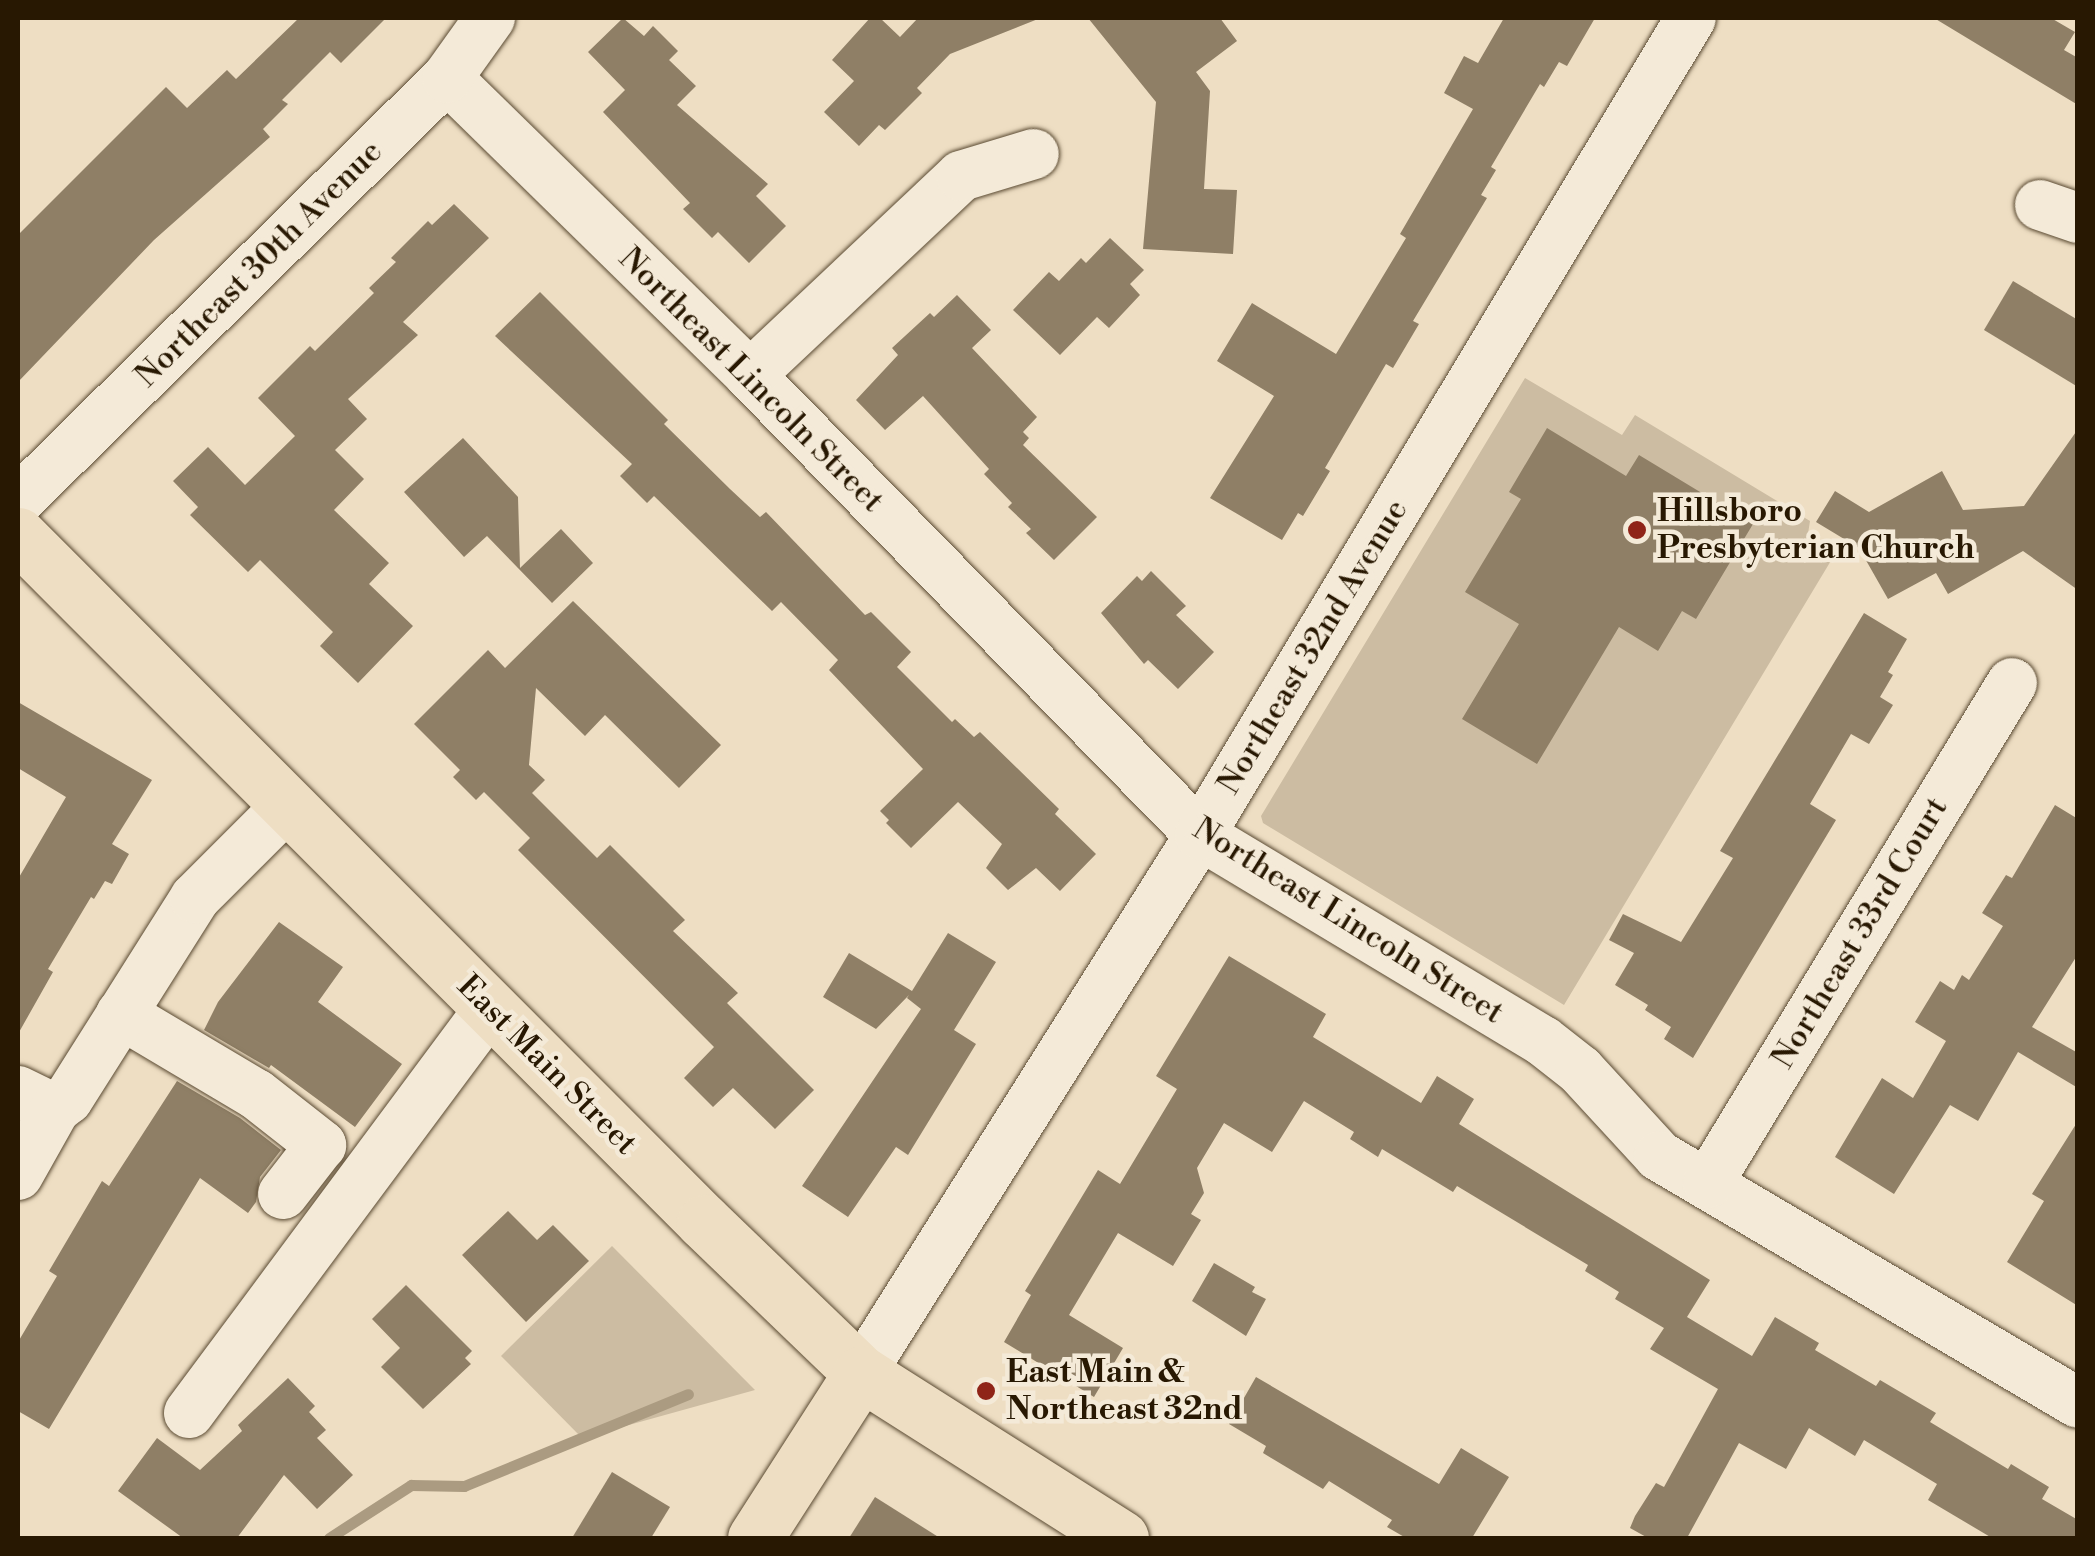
<!DOCTYPE html>
<html>
<head>
<meta charset="utf-8">
<style>
  body { margin:0 }
  #map { position:relative; width:2095px; height:1556px; overflow:hidden; background:#eedec3; font-family:"Libre Bodoni",serif }
  div>[style] { position:absolute }
  .green>* { inset:0; background:#ccbca2 }
  .stream>* { height:11px; margin:-5.5px; padding:0 5.5px; transform-origin:5.5px; border-radius:5.5px; background:#ab9b81 }
  .building>* { inset:0; background:#8f7f66 }
  .roads { filter:drop-shadow(0 0 2px #5a4a32) drop-shadow(0 0 2px #5a4a32) }
  .minor>* { height:50px; margin:-25px; padding:0 25px; transform-origin:25px; border-radius:25px; background:#f4ead8 }
  .major>* { height:55px; margin:-27.5px; padding:0 27.5px; transform-origin:27.5px; border-radius:27.5px; background:#eedec3 }
  .dots>* { width:28px; height:28px; translate:-50% -50%; box-sizing:border-box; border:5px solid #f4ead8; border-radius:50% }
  span { translate:-50% -50%; white-space:nowrap; text-align:center; line-height:1.15; -webkit-text-stroke:9px #f4ead8; paint-order:stroke }
  .street-label { font-size:32px; color:#281802 }
  .poi-label { font-size:32px; color:#281802; font-weight:700 }
  .left { translate:0 -50%; text-align:left }
  .frame { position:absolute; inset:0; border:20px solid #281802; pointer-events:none }
</style>
</head>
<body>
<div id="map">
  <div class="green">
    <i style="clip-path:polygon(1525px 378px,1622px 435px,1635px 415px,1810px 521px,1807px 540px,1819px 549px,1838px 549px,1564px 1005px,1263px 823px,1261px 816px)"></i>
    <i style="clip-path:polygon(612px 1246px,755px 1390px,582px 1438px,501px 1356px)"></i>
  </div>
  <div class="stream">
    <i style="left:329px;top:1538px;width:98px;rotate:-32.9deg"></i>
    <i style="left:411px;top:1485px;width:53px;rotate:1.1deg"></i>
    <i style="left:464px;top:1486px;width:242px;rotate:-22.3deg"></i>
  </div>
  <div class="building">
    <i style="clip-path:polygon(299px 18px,386px 18px,341px 63px,330px 52px,282px 100px,288px 104px,263px 129px,270px 137px,154px 240px,18px 382px,18px 235px,166px 87px,187px 108px,227px 70px,236px 79px)"></i>
    <i style="clip-path:polygon(623px 18px,644px 36px,653px 26px,678px 51px,669px 60px,696px 86px,677px 105px,768px 184px,756px 196px,786px 226px,749px 263px,718px 232px,712px 238px,683px 209px,690px 203px,603px 112px,625px 90px,588px 52px)"></i>
    <i style="clip-path:polygon(870px 18px,880px 18px,900px 37px,918px 18px,1038px 19px,950px 54px,917px 88px,922px 93px,885px 130px,879px 125px,859px 146px,824px 112px,854px 81px,832px 60px)"></i>
    <i style="clip-path:polygon(1088px 18px,1220px 18px,1237px 41px,1196px 72px,1210px 91px,1204px 189px,1237px 190px,1233px 254px,1143px 249px,1156px 102px)"></i>
    <i style="clip-path:polygon(1504px 18px,1595px 18px,1567px 66px,1559px 62px,1544px 87px,1540px 84px,1491px 167px,1496px 170px,1481px 195px,1487px 198px,1413px 321px,1419px 324px,1393px 368px,1386px 364px,1325px 468px,1330px 471px,1303px 516px,1298px 513px,1282px 540px,1210px 498px,1274px 396px,1217px 361px,1252px 303px,1336px 354px,1406px 238px,1400px 234px,1473px 109px,1444px 93px,1464px 56px,1478px 63px)"></i>
    <i style="clip-path:polygon(1934px 18px,2051px 18px,2075px 32px,2064px 50px,2078px 58px,2078px 105px)"></i>
    <i style="clip-path:polygon(454px 204px,489px 238px,403px 322px,418px 335px,348px 399px,367px 419px,335px 450px,364px 479px,334px 510px,389px 563px,369px 584px,413px 626px,358px 683px,320px 646px,333px 632px,260px 560px,248px 572px,190px 515px,198px 507px,173px 481px,208px 447px,245px 485px,295px 436px,258px 398px,310px 346px,315px 351px,374px 293px,369px 288px,396px 262px,391px 258px,428px 221px,432px 225px)"></i>
    <i style="clip-path:polygon(1110px 238px,1144px 270px,1130px 284px,1140px 295px,1109px 328px,1097px 317px,1060px 355px,1013px 310px,1049px 272px,1059px 281px,1081px 258px,1086px 263px)"></i>
    <i style="clip-path:polygon(2013px 281px,2078px 320px,2078px 387px,1984px 330px)"></i>
    <i style="clip-path:polygon(540px 292px,668px 420px,664px 424px,730px 489px,760px 517px,766px 512px,865px 615px,871px 612px,911px 652px,897px 667px,952px 722px,955px 719px,974px 737px,980px 732px,1059px 809px,1055px 814px,1096px 854px,1060px 891px,1036px 868px,1008px 890px,986px 868px,1002px 844px,958px 802px,911px 848px,886px 823px,889px 820px,880px 811px,923px 769px,829px 670px,838px 660px,781px 602px,772px 611px,654px 496px,647px 503px,620px 476px,632px 464px,495px 336px)"></i>
    <i style="clip-path:polygon(957px 295px,991px 330px,972px 348px,1037px 417px,1023px 432px,1029px 438px,1023px 445px,1097px 517px,1054px 560px,1026px 533px,1031px 529px,1008px 507px,1012px 503px,984px 474px,989px 469px,923px 396px,885px 430px,856px 400px,898px 355px,892px 348px,930px 313px,934px 317px)"></i>
    <i style="clip-path:polygon(1547px 428px,1626px 476px,1639px 455px,1753px 524px,1696px 619px,1682px 611px,1658px 651px,1619px 627px,1537px 764px,1462px 719px,1519px 624px,1465px 592px,1521px 499px,1509px 492px)"></i>
    <i style="clip-path:polygon(2078px 429px,2078px 590px,2023px 551px,1948px 594px,1936px 573px,1888px 599px,1859px 548px,1816px 522px,1835px 491px,1869px 512px,1942px 471px,1963px 510px,2024px 506px)"></i>
    <i style="clip-path:polygon(463px 438px,518px 497px,520px 568px,561px 529px,593px 563px,552px 603px,487px 536px,464px 557px,404px 492px)"></i>
    <i style="clip-path:polygon(1151px 571px,1186px 606px,1176px 615px,1214px 652px,1178px 689px,1148px 660px,1144px 664px,1101px 613px,1137px 576px,1142px 581px)"></i>
    <i style="clip-path:polygon(573px 601px,721px 745px,679px 788px,605px 715px,585px 736px,536px 688px,529px 765px,545px 780px,532px 793px,597px 858px,610px 845px,685px 920px,673px 931px,738px 993px,727px 1003px,814px 1090px,775px 1129px,733px 1088px,713px 1107px,684px 1078px,714px 1047px,518px 850px,530px 838px,484px 792px,476px 800px,453px 777px,460px 770px,414px 724px,488px 650px,505px 668px)"></i>
    <i style="clip-path:polygon(1864px 613px,1907px 639px,1888px 672px,1893px 675px,1880px 697px,1893px 705px,1869px 744px,1851px 734px,1810px 804px,1836px 820px,1693px 1058px,1664px 1039px,1671px 1027px,1645px 1010px,1648px 1005px,1615px 985px,1634px 953px,1609px 940px,1623px 914px,1681px 942px,1733px 858px,1720px 851px)"></i>
    <i style="clip-path:polygon(18px 702px,152px 780px,112px 844px,129px 854px,112px 884px,105px 881px,94px 899px,91px 897px,48px 969px,53px 972px,18px 1034px,18px 879px,66px 797px,18px 768px)"></i>
    <i style="clip-path:polygon(2055px 805px,2078px 819px,2078px 954px,2032px 1027px,2078px 1053px,2078px 1088px,2018px 1052px,1978px 1121px,1950px 1105px,1894px 1194px,1835px 1157px,1882px 1078px,1913px 1098px,1946px 1041px,1915px 1022px,1940px 981px,1954px 990px,1962px 975px,1969px 980px,2003px 926px,1982px 913px,2006px 875px,2012px 878px)"></i>
    <i style="clip-path:polygon(279px 922px,343px 967px,318px 1002px,402px 1064px,355px 1127px,271px 1065px,269px 1068px,204px 1030px,218px 1002px)"></i>
    <i style="clip-path:polygon(948px 933px,996px 962px,954px 1030px,976px 1044px,908px 1155px,896px 1147px,848px 1217px,802px 1186px,921px 1009px,907px 998px,909px 995px,876px 1029px,823px 997px,849px 953px,912px 991px)"></i>
    <i style="clip-path:polygon(1229px 956px,1326px 1014px,1313px 1037px,1421px 1103px,1437px 1076px,1474px 1099px,1459px 1124px,1710px 1280px,1687px 1317px,1752px 1356px,1775px 1317px,1819px 1343px,1815px 1350px,1876px 1386px,1880px 1380px,1936px 1413px,1930px 1422px,2008px 1469px,2011px 1464px,2049px 1487px,2042px 1499px,2078px 1520px,2078px 1538px,1992px 1538px,1928px 1500px,1937px 1484px,1864px 1440px,1855px 1456px,1809px 1428px,1786px 1469px,1739px 1443px,1687px 1538px,1648px 1538px,1630px 1528px,1635px 1516px,1656px 1483px,1664px 1487px,1718px 1389px,1650px 1349px,1664px 1328px,1615px 1299px,1619px 1292px,1585px 1271px,1588px 1265px,1457px 1186px,1453px 1192px,1382px 1149px,1378px 1157px,1350px 1139px,1354px 1132px,1304px 1101px,1272px 1152px,1224px 1123px,1197px 1168px,1204px 1193px,1191px 1214px,1201px 1220px,1173px 1266px,1118px 1233px,1069px 1315px,1123px 1348px,1094px 1397px,1004px 1342px,1031px 1295px,1025px 1291px,1098px 1170px,1120px 1184px,1177px 1089px,1156px 1076px)"></i>
    <i style="clip-path:polygon(177px 1081px,240px 1118px,281px 1150px,260px 1177px,256px 1202px,248px 1213px,200px 1178px,49px 1429px,18px 1411px,18px 1342px,57px 1276px,49px 1271px,102px 1181px,109px 1186px)"></i>
    <i style="clip-path:polygon(2078px 1121px,2078px 1306px,2007px 1262px,2044px 1201px,2032px 1194px)"></i>
    <i style="clip-path:polygon(508px 1211px,537px 1240px,553px 1225px,589px 1261px,526px 1322px,462px 1255px)"></i>
    <i style="clip-path:polygon(1214px 1263px,1255px 1287px,1252px 1292px,1266px 1299px,1246px 1336px,1192px 1301px)"></i>
    <i style="clip-path:polygon(406px 1285px,472px 1351px,465px 1358px,471px 1364px,423px 1409px,381px 1367px,400px 1348px,372px 1319px)"></i>
    <i style="clip-path:polygon(1256px 1377px,1439px 1484px,1461px 1448px,1509px 1477px,1472px 1538px,1406px 1538px,1387px 1527px,1392px 1520px,1329px 1481px,1323px 1489px,1263px 1453px,1266px 1446px,1229px 1424px)"></i>
    <i style="clip-path:polygon(288px 1378px,315px 1406px,309px 1412px,326px 1430px,317px 1438px,353px 1475px,317px 1509px,284px 1475px,237px 1538px,183px 1538px,118px 1491px,157px 1438px,200px 1470px,242px 1431px,238px 1425px)"></i>
    <i style="clip-path:polygon(612px 1472px,670px 1507px,651px 1538px,572px 1538px)"></i>
    <i style="clip-path:polygon(875px 1497px,940px 1538px,849px 1538px)"></i>
  </div>
  <div class="roads">
    <div class="minor">
      <i style="left:447px;top:78px;width:424px;rotate:44.4deg"></i>
      <i style="left:750px;top:375px;width:644px;rotate:45.63deg"></i>
      <i style="left:1200px;top:835px;width:400px;rotate:31deg"></i>
      <i style="left:1543px;top:1041px;width:47px;rotate:38.1deg"></i>
      <i style="left:1580px;top:1070px;width:117px;rotate:47.4deg"></i>
      <i style="left:1659px;top:1156px;width:486px;rotate:30.5deg"></i>
      <i style="left:2040px;top:205px;width:40px;rotate:18.9deg"></i>
      <i style="left:750px;top:375px;width:290px;rotate:-43.3deg"></i>
      <i style="left:961px;top:176px;width:76px;rotate:-16.8deg"></i>
      <i style="left:18px;top:501px;width:602px;rotate:-44.6deg"></i>
      <i style="left:447px;top:78px;width:74px;rotate:-54.4deg"></i>
      <i style="left:121px;top:1014px;width:157px;rotate:30.7deg"></i>
      <i style="left:256px;top:1094px;width:83px;rotate:38.1deg"></i>
      <i style="left:321px;top:1145px;width:62px;rotate:127.8deg"></i>
      <i style="left:18px;top:1091px;width:41px;rotate:25.9deg"></i>
      <i style="left:55px;top:1109px;width:16px;rotate:-38deg"></i>
      <i style="left:68px;top:1099px;width:238px;rotate:-57.7deg"></i>
      <i style="left:195px;top:898px;width:132px;rotate:-45deg"></i>
      <i style="left:18px;top:1175px;width:76px;rotate:-60.7deg"></i>
      <i style="left:1708px;top:1183px;width:585px;rotate:-58.7deg"></i>
      <i style="left:861px;top:1373px;width:636px;rotate:-57.78deg"></i>
      <i style="left:1200px;top:835px;width:953px;rotate:-59deg"></i>
      <i style="left:189px;top:1413px;width:505px;rotate:-53.38deg"></i>
    </div>
    <div class="major">
      <i style="left:18px;top:535px;width:971px;rotate:45.04deg"></i>
      <i style="left:704px;top:1222px;width:218px;rotate:43.9deg"></i>
      <i style="left:861px;top:1373px;width:308px;rotate:32.4deg"></i>
      <i style="left:755px;top:1538px;width:196px;rotate:-57.3deg"></i>
    </div>
  </div>
  <div class="dots">
    <i style="left:1637px;top:530px;background:#8f2418"></i>
    <i style="left:986px;top:1391px;background:#8f2418"></i>
  </div>
  <div class="street-label">
    <span style="left:259px;top:264px;rotate:-45deg">Northeast 30th Avenue</span>
    <span style="left:751px;top:380px;rotate:45deg">Northeast Lincoln Street</span>
    <span style="left:1313px;top:647px;rotate:-59deg">Northeast 32nd Avenue</span>
    <span style="left:1348px;top:921px;rotate:32deg">Northeast Lincoln Street</span>
    <span style="left:1860px;top:933px;rotate:-59deg">Northeast 33rd Court</span>
    <span style="left:547px;top:1065px;rotate:45deg">East Main Street</span>
  </div>
  <div class="poi-label">
    <span class="left" style="left:1657px;top:530px">Hillsboro<br>Presbyterian Church</span>
    <span class="left" style="left:1006px;top:1391px">East Main &amp;<br>Northeast 32nd</span>
  </div>
  <div class="frame"></div>
</div>
</body>
</html>
